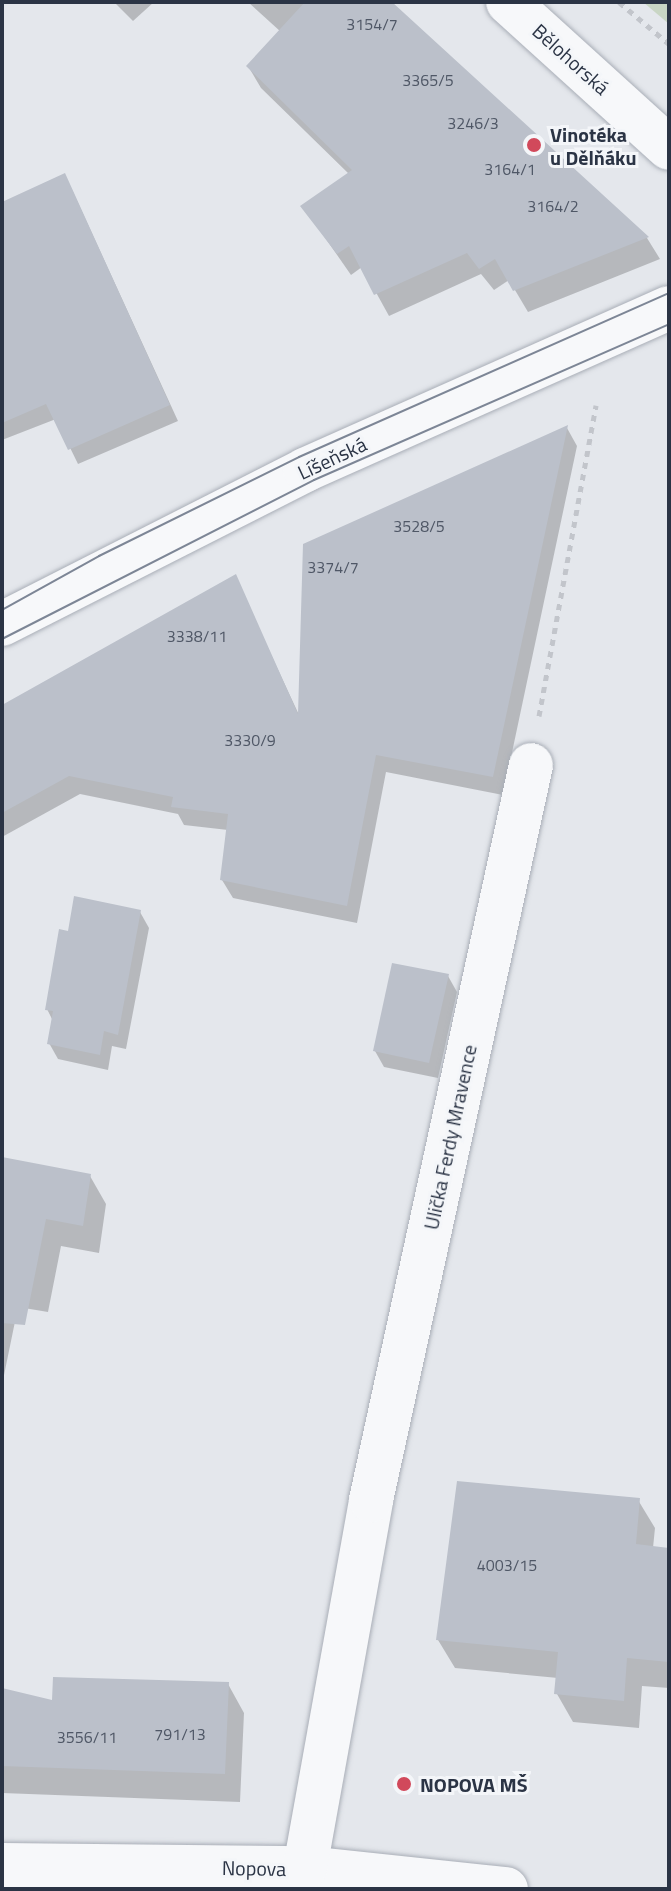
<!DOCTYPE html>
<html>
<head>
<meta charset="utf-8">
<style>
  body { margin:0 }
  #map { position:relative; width:671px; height:1891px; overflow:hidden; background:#e4e7ec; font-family:"Titillium Web",sans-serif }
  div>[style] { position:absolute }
  .green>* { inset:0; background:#c9d6c5 }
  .shadow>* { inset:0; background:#0003 }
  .building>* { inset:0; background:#bbc0ca }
  .path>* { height:5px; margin-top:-2.5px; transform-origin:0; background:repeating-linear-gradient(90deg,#c2c5cb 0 6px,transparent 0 12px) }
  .roads { filter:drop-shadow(0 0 2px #a9aeb7) drop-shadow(0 0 2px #a9aeb7) }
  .minor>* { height:44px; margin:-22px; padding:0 22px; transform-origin:22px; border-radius:22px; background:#f7f8fa }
  .tram>* { height:2px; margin:-1px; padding:0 1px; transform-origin:1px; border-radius:1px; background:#7d8696 }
  .dots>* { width:22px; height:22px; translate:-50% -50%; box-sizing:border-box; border:4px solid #f4f6f9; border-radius:50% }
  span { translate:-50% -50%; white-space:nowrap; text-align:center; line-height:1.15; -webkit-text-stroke:6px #f4f6f9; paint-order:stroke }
  .number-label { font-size:16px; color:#4f5766 }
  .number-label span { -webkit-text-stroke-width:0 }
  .street-label { font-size:20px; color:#2b3445 }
  .poi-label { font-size:20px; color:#2b3445; font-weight:700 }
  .left { translate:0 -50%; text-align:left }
  .frame { position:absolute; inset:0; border:4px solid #2b3445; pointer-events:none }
</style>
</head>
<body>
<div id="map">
  <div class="green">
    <i style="clip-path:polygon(643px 2px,669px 2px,669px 24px)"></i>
  </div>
  <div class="shadow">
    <i style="clip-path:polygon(114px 2px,154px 2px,133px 21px)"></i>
    <i style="clip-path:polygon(248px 2px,386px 2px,647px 238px,660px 259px,528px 312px,509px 280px,494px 290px,481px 274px,389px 316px,362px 267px,351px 275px,303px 206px,349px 174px,261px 88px,248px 66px,281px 32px)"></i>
    <i style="clip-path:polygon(73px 192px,178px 421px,78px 464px,56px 419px,2px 440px,2px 204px)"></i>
    <i style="clip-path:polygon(567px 428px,577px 446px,503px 795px,386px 772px,357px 923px,233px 898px,222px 880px,228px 830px,184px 825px,178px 814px,80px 794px,2px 837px,2px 706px,235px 577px,300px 717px)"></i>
    <i style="clip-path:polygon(140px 912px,149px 928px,126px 1049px,112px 1046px,108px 1070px,58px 1059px,49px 1043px,53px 1021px,47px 1009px)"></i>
    <i style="clip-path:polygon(448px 976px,457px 992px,438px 1078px,384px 1067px,375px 1051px)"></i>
    <i style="clip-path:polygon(2px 1159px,90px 1176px,106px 1204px,99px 1253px,61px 1246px,48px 1312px,18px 1307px,2px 1385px)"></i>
    <i style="clip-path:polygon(638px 1500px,655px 1528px,653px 1548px,669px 1550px,669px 1688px,642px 1686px,639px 1728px,573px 1722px,557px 1694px,558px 1678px,455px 1668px,438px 1640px)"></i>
    <i style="clip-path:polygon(228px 1684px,244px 1713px,240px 1802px,2px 1793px,2px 1691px,54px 1702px)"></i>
  </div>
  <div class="building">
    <i style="clip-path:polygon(305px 2px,392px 2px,649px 237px,513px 291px,495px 259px,479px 269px,467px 253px,374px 295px,349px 246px,337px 254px,300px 206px,352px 170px,246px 66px)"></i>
    <i style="clip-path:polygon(65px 173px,170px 405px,68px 450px,46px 404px,2px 423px,2px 202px)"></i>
    <i style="clip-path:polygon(568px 425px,493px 777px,376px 755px,347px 906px,220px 880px,228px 814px,171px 807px,173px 797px,69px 776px,2px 813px,2px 705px,236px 574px,298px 714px,303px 544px)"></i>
    <i style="clip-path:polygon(74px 896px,141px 910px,118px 1035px,104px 1031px,100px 1055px,47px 1044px,53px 1011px,45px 1010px,59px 929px,68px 931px)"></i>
    <i style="clip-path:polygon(392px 963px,449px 974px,429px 1063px,373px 1051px)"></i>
    <i style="clip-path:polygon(2px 1157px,91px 1174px,83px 1226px,46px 1219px,25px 1325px,2px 1323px)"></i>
    <i style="clip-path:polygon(457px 1481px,640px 1498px,636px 1544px,669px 1548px,669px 1662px,627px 1658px,624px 1701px,554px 1694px,558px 1652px,436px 1640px)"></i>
    <i style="clip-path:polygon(53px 1677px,229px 1682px,225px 1774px,2px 1766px,2px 1688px,52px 1700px)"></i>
  </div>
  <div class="path">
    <i style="left:619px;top:2px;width:65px;rotate:40deg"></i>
    <i style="left:539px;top:716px;width:316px;rotate:-79.6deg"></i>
  </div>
  <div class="roads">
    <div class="minor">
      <i style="left:508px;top:2px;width:217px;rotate:42.2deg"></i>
      <i style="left:2px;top:624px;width:340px;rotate:-26.9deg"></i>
      <i style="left:305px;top:470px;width:398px;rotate:-24deg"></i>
      <i style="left:2px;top:1865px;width:303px;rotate:0.6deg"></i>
      <i style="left:305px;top:1868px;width:202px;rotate:6deg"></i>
      <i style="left:305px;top:1868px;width:374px;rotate:-79.8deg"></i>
      <i style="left:371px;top:1500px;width:752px;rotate:-77.72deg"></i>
    </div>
  </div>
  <div class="tram">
    <i style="left:2px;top:610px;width:111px;rotate:-29.1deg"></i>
    <i style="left:99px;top:556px;width:223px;rotate:-26.3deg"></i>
    <i style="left:299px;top:457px;width:405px;rotate:-23.9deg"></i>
    <i style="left:2px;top:639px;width:350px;rotate:-27deg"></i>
    <i style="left:314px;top:480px;width:388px;rotate:-23.7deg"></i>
  </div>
  <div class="dots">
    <i style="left:534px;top:145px;background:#d1495b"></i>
    <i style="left:404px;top:1784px;background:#d1495b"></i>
  </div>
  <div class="number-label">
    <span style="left:372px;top:24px">3154/7</span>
    <span style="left:428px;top:80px">3365/5</span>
    <span style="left:473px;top:123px">3246/3</span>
    <span style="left:510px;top:169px">3164/1</span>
    <span style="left:553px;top:206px">3164/2</span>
    <span style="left:419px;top:526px">3528/5</span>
    <span style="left:333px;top:567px">3374/7</span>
    <span style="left:197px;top:636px">3338/11</span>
    <span style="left:250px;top:740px">3330/9</span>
    <span style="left:507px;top:1565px">4003/15</span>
    <span style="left:180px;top:1734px">791/13</span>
    <span style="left:87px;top:1737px">3556/11</span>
  </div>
  <div class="street-label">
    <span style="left:571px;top:59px;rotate:42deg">Bělohorská</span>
    <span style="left:332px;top:458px;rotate:-25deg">Líšeňská</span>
    <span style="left:450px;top:1137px;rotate:-78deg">Ulička Ferdy Mravence</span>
    <span style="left:254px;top:1868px;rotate:1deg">Nopova</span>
  </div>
  <div class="poi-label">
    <span class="left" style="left:550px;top:146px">Vinotéka<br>u Dělňáku</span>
    <span class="left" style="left:420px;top:1784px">NOPOVA MŠ</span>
  </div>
  <div class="frame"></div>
</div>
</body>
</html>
